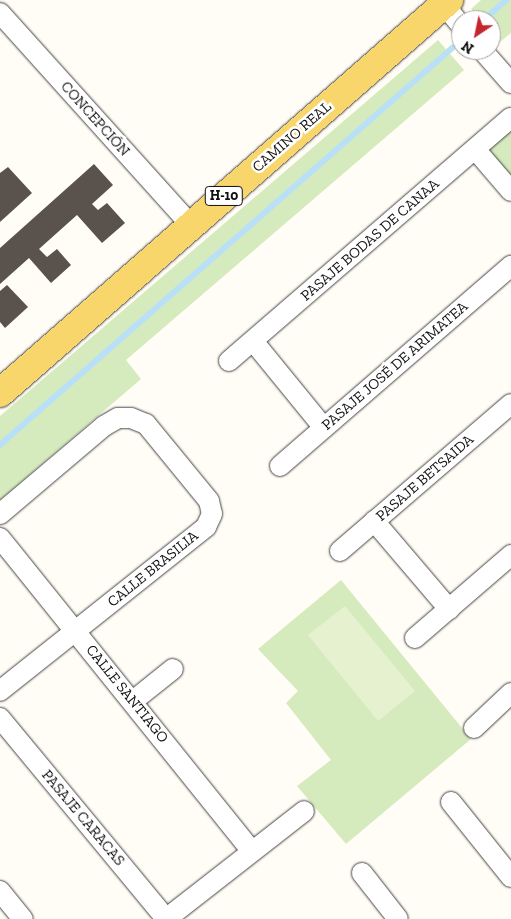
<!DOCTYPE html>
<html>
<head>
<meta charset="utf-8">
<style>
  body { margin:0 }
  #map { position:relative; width:511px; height:919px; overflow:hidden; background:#fffdf5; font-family:"Zilla Slab",serif }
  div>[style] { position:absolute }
  .green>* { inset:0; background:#d5ebbd }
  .pitch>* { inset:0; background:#e6f2cf }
  .stream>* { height:5.5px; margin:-2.75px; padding:0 2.75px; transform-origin:2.75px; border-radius:2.75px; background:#b9e0f7 }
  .building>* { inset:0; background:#5a524d }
  .roads { filter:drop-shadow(0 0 1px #444) drop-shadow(0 0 1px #444) }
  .minor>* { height:20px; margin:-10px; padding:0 10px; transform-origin:10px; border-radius:10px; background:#fff }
  .primary>* { height:28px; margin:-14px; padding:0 14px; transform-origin:14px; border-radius:14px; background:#f9d66b }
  span { translate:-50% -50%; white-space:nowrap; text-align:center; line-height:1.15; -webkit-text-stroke:5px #fff; paint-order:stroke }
  .shield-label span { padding:1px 4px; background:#fff; border:1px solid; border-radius:4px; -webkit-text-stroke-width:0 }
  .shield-label { font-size:14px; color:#111; font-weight:700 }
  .street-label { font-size:15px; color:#111 }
  .north { position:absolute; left:451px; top:10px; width:50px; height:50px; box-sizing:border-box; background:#fff; border:1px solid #a0a0a0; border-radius:50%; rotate:214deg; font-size:14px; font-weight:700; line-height:20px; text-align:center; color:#111 }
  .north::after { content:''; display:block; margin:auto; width:18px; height:22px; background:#c4262e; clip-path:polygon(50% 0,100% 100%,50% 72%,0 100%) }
</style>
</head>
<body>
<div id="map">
  <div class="green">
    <i style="clip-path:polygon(481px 0,511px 0,511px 33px,500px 42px,491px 32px,491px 20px,480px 20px,471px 9px)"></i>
    <i style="clip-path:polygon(438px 40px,464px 70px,126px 360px,141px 379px,0 500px,0 416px)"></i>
    <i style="clip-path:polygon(511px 131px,511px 179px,487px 151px)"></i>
    <i style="clip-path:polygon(341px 580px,471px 739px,346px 844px,297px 786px,331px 760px,286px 703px,298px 691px,258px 649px)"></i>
  </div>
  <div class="pitch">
    <i style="clip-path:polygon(345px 606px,415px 691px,378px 721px,308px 635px)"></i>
  </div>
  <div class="stream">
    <i style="left:484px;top:20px;width:30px;rotate:-42deg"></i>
    <i style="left:0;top:445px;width:608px;rotate:-41.27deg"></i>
  </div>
  <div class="building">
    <i style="clip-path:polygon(94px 164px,113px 185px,92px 204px,98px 210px,107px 203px,125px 223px,102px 243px,77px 215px,39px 249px,47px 257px,57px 249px,71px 265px,51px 283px,29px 258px,0 284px,0 248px)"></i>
    <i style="clip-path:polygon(8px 167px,32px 193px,0 222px,0 173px)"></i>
    <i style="clip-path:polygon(7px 285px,28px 307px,5px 328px,0 322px,0 291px)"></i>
  </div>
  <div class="roads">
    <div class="minor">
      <i style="left:444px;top:5px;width:26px;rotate:50deg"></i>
      <i style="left:0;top:13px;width:285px;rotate:48deg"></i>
      <i style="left:482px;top:50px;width:44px;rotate:48.7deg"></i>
      <i style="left:475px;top:149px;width:55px;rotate:49.4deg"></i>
      <i style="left:253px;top:341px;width:112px;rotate:50.8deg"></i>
      <i style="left:229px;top:361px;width:372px;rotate:-40.8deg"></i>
      <i style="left:280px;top:466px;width:306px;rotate:-40.9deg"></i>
      <i style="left:0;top:514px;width:136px;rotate:-40.2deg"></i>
      <i style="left:104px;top:426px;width:16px;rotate:-30deg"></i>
      <i style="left:118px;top:418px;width:13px"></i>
      <i style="left:131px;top:418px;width:16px;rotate:22deg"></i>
      <i style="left:146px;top:424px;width:99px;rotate:50.7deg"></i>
      <i style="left:209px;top:501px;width:13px;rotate:77deg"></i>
      <i style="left:212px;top:514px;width:14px;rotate:115deg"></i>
      <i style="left:206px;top:527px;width:263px;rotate:141.5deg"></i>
      <i style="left:374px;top:521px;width:116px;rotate:49.6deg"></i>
      <i style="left:0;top:538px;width:402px;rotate:51.2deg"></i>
      <i style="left:340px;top:551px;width:225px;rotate:-40.7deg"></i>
      <i style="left:415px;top:638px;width:127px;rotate:-40.8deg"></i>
      <i style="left:133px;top:701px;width:51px;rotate:-38.7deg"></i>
      <i style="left:0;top:718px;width:261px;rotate:50.4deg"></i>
      <i style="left:474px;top:728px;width:51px;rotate:-43.4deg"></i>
      <i style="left:451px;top:802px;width:96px;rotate:51.3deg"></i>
      <i style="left:362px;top:873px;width:58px;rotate:52deg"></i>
      <i style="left:0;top:891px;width:36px;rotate:51deg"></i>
      <i style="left:166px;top:919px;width:175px;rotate:-38deg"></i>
    </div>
    <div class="primary">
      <i style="left:0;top:393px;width:597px;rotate:-41.19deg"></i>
    </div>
  </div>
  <div class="shield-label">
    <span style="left:224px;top:196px">H-10</span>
  </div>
  <div class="street-label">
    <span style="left:95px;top:119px;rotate:48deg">CONCEPCIÓN</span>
    <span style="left:292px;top:137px;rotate:-41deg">CAMINO REAL</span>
    <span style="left:370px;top:240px;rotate:-41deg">PASAJE BODAS DE CANAA</span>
    <span style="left:395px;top:366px;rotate:-41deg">PASAJE JOSÉ DE ARIMATEA</span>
    <span style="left:425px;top:478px;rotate:-41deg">PASAJE BETSAIDA</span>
    <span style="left:153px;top:569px;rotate:-39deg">CALLE BRASILIA</span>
    <span style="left:127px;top:694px;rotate:51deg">CALLE SANTIAGO</span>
    <span style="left:83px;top:818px;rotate:50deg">PASAJE CARACAS</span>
  </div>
  <div class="north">N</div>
</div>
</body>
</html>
